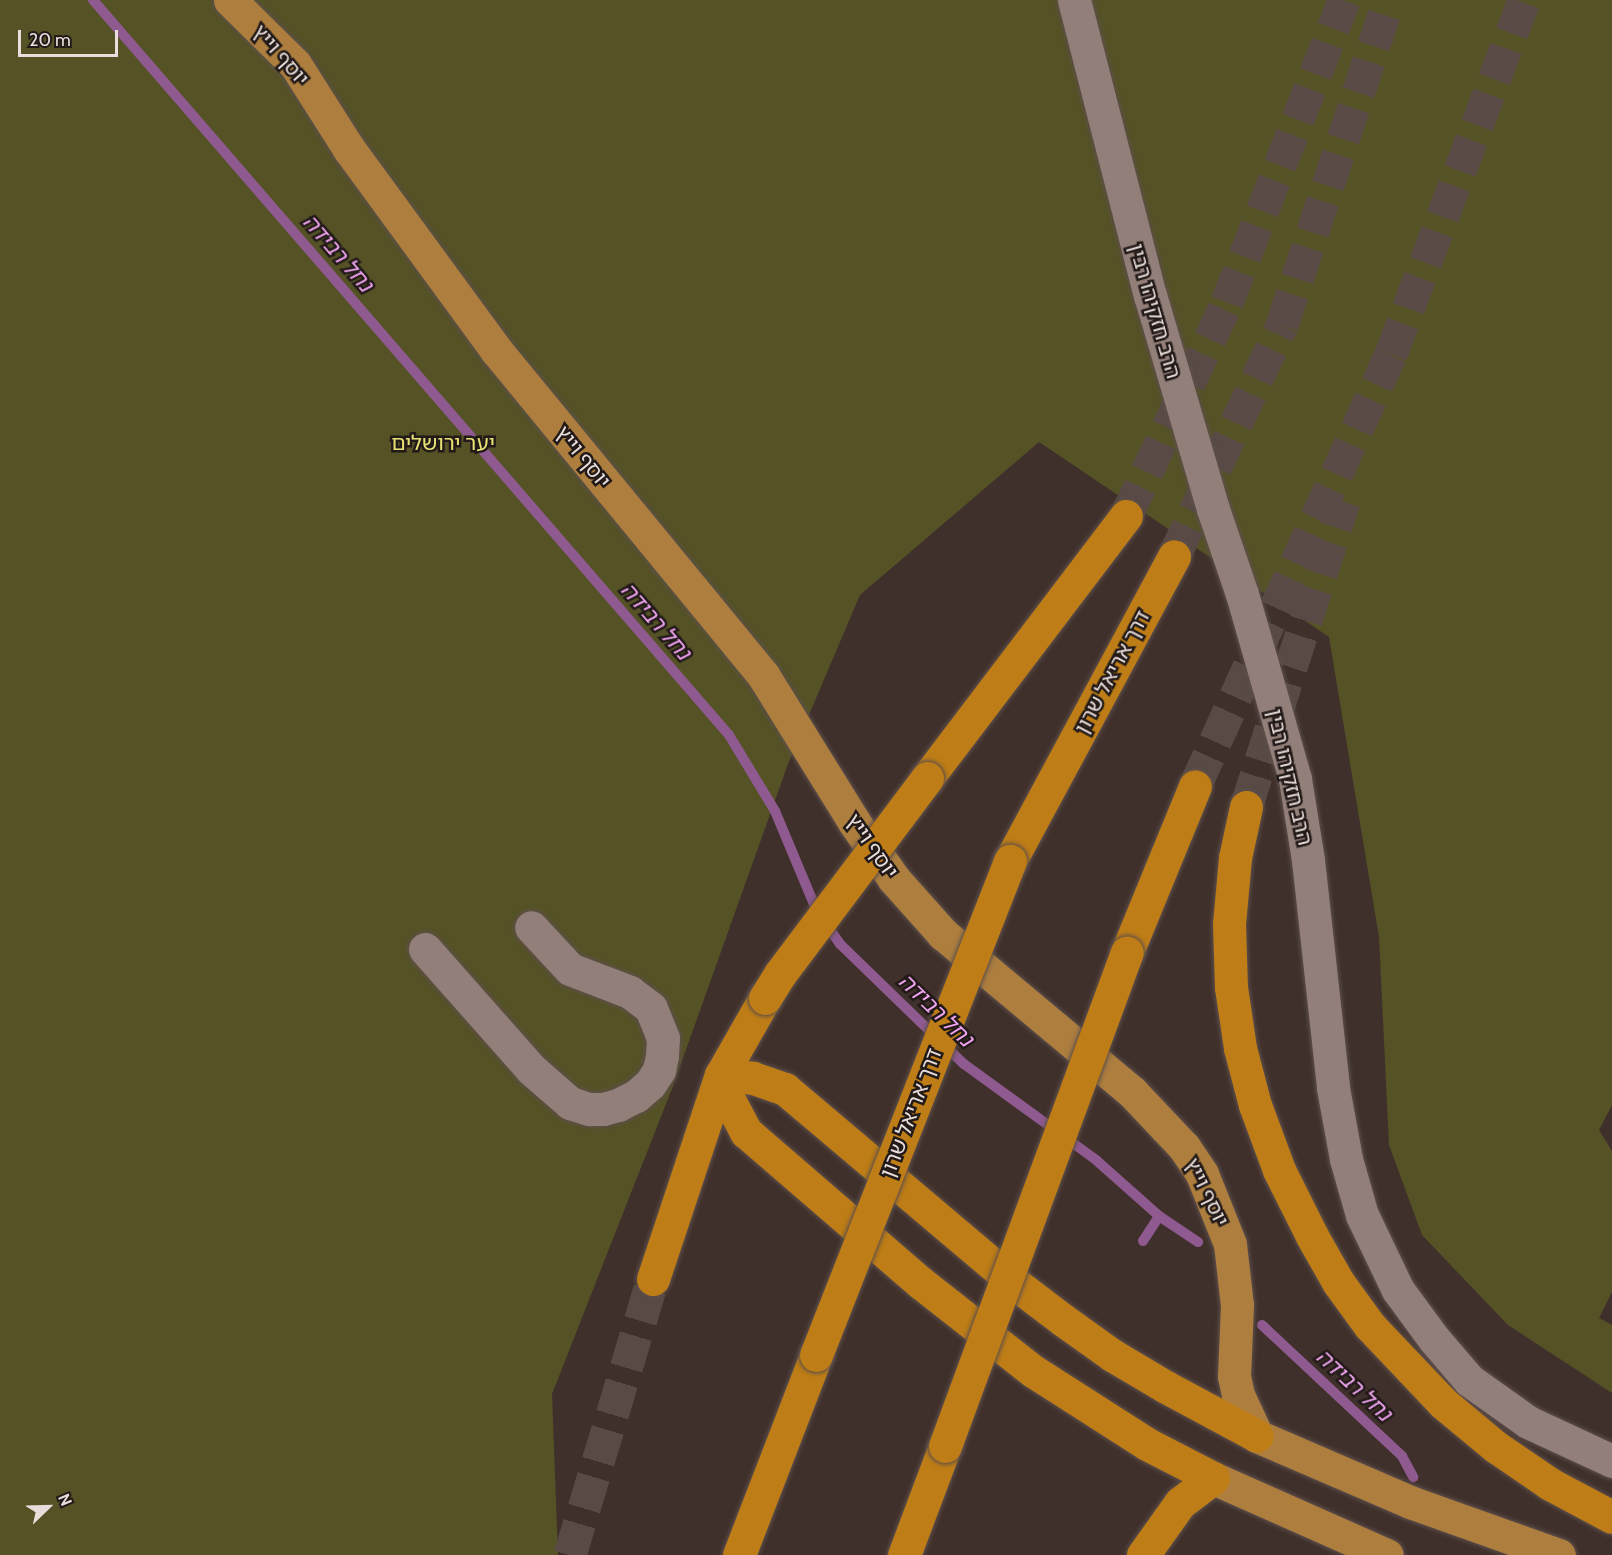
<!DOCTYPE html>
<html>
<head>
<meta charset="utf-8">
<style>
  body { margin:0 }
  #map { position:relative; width:1612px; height:1555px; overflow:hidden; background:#40302b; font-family:Cabin,"Noto Sans Hebrew",sans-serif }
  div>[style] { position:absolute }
  .green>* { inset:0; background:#555226 }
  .stream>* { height:10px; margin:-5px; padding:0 5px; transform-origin:5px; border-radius:5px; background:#8f5a8f }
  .highway-tunnel>* { height:33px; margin-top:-16.5px; transform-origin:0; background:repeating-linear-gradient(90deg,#594a45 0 33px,transparent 0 49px) }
  .roads { filter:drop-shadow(0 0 2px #5d4f4b) drop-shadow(0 0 2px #5d4f4b) }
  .minor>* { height:33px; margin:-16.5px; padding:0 16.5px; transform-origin:16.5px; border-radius:16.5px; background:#937f79 }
  .major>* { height:33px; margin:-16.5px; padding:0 16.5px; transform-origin:16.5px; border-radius:16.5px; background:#ad7e3e }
  .highway>* { height:33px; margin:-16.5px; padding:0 16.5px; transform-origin:16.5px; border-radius:16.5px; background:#be7d16 }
  .bridges { filter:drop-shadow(0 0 2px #5d4f4b) drop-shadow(0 0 2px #5d4f4b) }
  .highway-bridge>* { height:33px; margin:-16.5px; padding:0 16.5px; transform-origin:16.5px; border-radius:16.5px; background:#be7d16 }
  span { translate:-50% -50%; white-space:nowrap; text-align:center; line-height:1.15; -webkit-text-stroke:5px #221a18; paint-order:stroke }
  .street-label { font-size:21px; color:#e9dedb }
  .park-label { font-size:21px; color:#e7e174 }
  .water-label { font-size:22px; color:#f0a4f0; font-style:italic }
  .north { position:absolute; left:18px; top:1477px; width:60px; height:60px; -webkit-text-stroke:4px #221a18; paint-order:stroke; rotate:67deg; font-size:16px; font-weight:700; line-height:24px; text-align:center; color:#e9dedb }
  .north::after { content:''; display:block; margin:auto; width:21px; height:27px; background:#e9dedb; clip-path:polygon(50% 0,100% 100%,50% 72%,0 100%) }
  .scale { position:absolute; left:18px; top:30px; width:100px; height:27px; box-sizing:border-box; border:3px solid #e9dedb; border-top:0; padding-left:8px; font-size:18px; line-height:21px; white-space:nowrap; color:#e9dedb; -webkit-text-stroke:4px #221a18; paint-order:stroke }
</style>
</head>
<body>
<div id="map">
  <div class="green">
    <i style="clip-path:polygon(0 0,1612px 0,1612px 1105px,1599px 1130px,1612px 1151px,1612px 1292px,1599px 1318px,1612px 1325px,1612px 1393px,1508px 1325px,1422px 1235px,1389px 1145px,1379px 937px,1329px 637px,1039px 442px,860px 595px,788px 764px,673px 1086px,552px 1394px,558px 1555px,0 1555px)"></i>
  </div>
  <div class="stream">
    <i style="left:93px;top:0;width:972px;rotate:49.13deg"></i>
    <i style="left:729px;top:735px;width:89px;rotate:58.8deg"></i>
    <i style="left:775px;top:811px;width:106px;rotate:67.3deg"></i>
    <i style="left:816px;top:909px;width:42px;rotate:55.6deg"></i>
    <i style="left:840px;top:944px;width:173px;rotate:44.1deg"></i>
    <i style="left:964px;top:1064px;width:163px;rotate:36deg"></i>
    <i style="left:1096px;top:1160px;width:84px;rotate:41.6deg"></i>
    <i style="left:1159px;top:1216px;width:47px;rotate:33.7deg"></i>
    <i style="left:1143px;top:1241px;width:30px;rotate:-57deg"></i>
    <i style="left:1262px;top:1325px;width:192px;rotate:43.1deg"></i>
    <i style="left:1402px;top:1456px;width:24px;rotate:62deg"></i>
  </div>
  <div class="highway-tunnel">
    <i style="left:1126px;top:516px;width:237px;rotate:-64.7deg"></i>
    <i style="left:1227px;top:302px;width:324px;rotate:-68.8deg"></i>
    <i style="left:1174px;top:556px;width:255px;rotate:-64.9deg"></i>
    <i style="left:1282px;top:325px;width:342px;rotate:-71.8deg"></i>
    <i style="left:1195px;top:786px;width:474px;rotate:-65.6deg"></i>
    <i style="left:1391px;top:354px;width:378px;rotate:-69.4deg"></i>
    <i style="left:1246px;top:807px;width:321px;rotate:-72.2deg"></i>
    <i style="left:570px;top:1555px;width:288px;rotate:-73.3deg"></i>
  </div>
  <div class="roads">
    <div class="minor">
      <i style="left:1074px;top:0;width:305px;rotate:75.6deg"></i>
      <i style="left:1150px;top:295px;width:223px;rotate:73.6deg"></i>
      <i style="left:1213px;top:509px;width:90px;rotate:71.2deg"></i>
      <i style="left:1242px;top:594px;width:192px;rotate:74deg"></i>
      <i style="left:1295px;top:779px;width:82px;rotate:80.9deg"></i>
      <i style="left:1308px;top:860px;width:229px;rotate:83.7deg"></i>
      <i style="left:1333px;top:1088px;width:72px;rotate:79.6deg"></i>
      <i style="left:1346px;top:1159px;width:58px;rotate:74.1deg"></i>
      <i style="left:1362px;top:1215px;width:83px;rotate:64.4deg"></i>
      <i style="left:1398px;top:1290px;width:61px;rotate:53.7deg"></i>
      <i style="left:1434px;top:1339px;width:54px;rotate:49.5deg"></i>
      <i style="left:1469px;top:1380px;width:72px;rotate:35.4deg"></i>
      <i style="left:1528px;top:1422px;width:93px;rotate:24.9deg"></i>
      <i style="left:425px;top:949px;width:160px;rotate:48.5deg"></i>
      <i style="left:531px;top:1069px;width:52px;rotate:41.1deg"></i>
      <i style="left:570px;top:1103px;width:20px;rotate:18deg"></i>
      <i style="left:589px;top:1109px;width:14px"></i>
      <i style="left:603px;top:1109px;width:16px;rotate:-15deg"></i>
      <i style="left:618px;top:1105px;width:20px;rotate:-27deg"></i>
      <i style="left:636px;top:1096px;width:18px;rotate:-41deg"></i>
      <i style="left:650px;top:1084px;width:17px;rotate:-57deg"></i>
      <i style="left:659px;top:1070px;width:14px;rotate:-78deg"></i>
      <i style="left:662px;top:1056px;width:18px;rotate:-87deg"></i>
      <i style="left:663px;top:1038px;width:32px;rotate:-112deg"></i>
      <i style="left:651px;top:1008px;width:26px;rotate:-143deg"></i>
      <i style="left:630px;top:992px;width:64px;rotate:-159deg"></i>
      <i style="left:570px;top:969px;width:57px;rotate:-132.9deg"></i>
    </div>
    <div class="major">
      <i style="left:230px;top:0;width:91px;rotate:44.6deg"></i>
      <i style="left:295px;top:64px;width:101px;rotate:57.6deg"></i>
      <i style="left:349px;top:149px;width:249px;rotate:53.8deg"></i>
      <i style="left:496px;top:350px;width:421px;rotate:50.6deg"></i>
      <i style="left:763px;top:675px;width:173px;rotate:58.2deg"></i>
      <i style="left:854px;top:822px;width:70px;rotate:54.9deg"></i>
      <i style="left:894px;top:879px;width:74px;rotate:48.3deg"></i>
      <i style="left:943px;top:934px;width:246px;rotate:39.9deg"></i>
      <i style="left:1132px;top:1092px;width:76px;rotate:46.6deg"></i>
      <i style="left:1184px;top:1147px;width:32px;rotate:56deg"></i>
      <i style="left:1202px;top:1174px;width:75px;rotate:68.2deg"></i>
      <i style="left:1230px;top:1244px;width:61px;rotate:83.5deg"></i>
      <i style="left:1237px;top:1305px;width:71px;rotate:92.4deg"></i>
      <i style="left:1234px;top:1376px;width:19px;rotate:78deg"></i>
      <i style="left:1238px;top:1395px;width:45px;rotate:65.1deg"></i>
      <i style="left:1257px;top:1436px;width:167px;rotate:23.3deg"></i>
      <i style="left:1410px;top:1502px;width:158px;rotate:19.6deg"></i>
      <i style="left:1213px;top:1478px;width:190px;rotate:23.9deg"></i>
    </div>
    <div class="highway">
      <i style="left:927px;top:778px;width:329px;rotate:-52.8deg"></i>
      <i style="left:1246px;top:807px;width:52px;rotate:102.2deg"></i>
      <i style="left:1235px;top:858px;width:66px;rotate:95.2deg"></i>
      <i style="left:1229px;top:924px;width:63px;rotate:88.2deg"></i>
      <i style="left:1231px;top:987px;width:62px;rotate:81.6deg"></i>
      <i style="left:1240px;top:1048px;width:59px;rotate:75.3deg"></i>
      <i style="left:1255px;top:1105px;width:69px;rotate:69.7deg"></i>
      <i style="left:1279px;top:1170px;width:74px;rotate:63.4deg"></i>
      <i style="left:1312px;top:1236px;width:53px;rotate:60.5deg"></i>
      <i style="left:1338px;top:1282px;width:54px;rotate:54deg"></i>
      <i style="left:1370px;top:1326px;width:106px;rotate:46.5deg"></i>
      <i style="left:1443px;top:1403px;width:69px;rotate:39.7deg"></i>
      <i style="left:1496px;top:1447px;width:65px;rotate:34.4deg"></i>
      <i style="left:1550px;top:1484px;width:70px;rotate:28deg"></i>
      <i style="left:1010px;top:861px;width:346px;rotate:-61.7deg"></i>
      <i style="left:1127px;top:952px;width:179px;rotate:-67.7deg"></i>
      <i style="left:721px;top:1075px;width:22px;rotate:74deg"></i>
      <i style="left:727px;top:1096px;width:41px;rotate:62.2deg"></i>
      <i style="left:746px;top:1132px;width:231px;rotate:40.8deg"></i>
      <i style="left:921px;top:1283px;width:142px;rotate:38.2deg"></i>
      <i style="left:1033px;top:1371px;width:135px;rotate:32.6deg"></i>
      <i style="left:1147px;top:1444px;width:74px;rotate:27.3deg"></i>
      <i style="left:1213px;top:1478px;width:41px;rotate:142.9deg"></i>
      <i style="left:1180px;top:1503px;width:64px;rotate:125.4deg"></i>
      <i style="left:721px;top:1075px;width:32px;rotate:5deg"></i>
      <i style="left:753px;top:1078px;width:34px;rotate:19deg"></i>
      <i style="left:785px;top:1089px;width:299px;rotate:40.2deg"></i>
      <i style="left:1013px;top:1282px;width:63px;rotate:37.2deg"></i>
      <i style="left:1063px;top:1320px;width:60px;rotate:35.5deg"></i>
      <i style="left:1112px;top:1355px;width:63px;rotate:30.7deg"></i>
      <i style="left:1166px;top:1387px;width:103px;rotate:28.3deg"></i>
      <i style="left:653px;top:1279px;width:215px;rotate:-71.6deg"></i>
      <i style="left:721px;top:1075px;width:89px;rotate:-60.3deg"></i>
      <i style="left:739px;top:1555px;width:214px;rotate:-68.9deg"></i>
      <i style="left:904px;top:1555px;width:116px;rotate:-69.4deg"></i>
    </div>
  </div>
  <div class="bridges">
    <div class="highway-bridge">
      <i style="left:765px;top:998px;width:28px;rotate:-58deg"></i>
      <i style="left:780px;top:974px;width:245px;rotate:-53.1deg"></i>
      <i style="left:816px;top:1355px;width:531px;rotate:-68.56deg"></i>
      <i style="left:945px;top:1446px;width:526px;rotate:-69.78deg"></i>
    </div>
  </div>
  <div class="street-label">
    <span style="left:281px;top:55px;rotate:49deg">יוסף וייץ</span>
    <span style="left:1155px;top:311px;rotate:74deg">הרב חזקיהו רבין</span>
    <span style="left:583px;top:457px;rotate:51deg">יוסף וייץ</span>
    <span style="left:1112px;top:672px;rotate:-62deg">דרך אריאל שרון</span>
    <span style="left:1290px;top:777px;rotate:77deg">הרב חזקיהו רבין</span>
    <span style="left:872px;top:846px;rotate:55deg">יוסף וייץ</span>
    <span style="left:911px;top:1113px;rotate:-69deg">דרך אריאל שרון</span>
    <span style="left:1207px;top:1192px;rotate:64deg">יוסף וייץ</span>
  </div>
  <div class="park-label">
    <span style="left:443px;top:443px">יער ירושלים</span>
  </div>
  <div class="water-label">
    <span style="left:338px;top:253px;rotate:49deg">נחל רבידה</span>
    <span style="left:656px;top:621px;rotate:49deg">נחל רבידה</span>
    <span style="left:936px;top:1010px;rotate:44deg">נחל רבידה</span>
    <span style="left:1354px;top:1385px;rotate:43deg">נחל רבידה</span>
  </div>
  <div class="north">N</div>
  <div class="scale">20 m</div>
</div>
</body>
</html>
